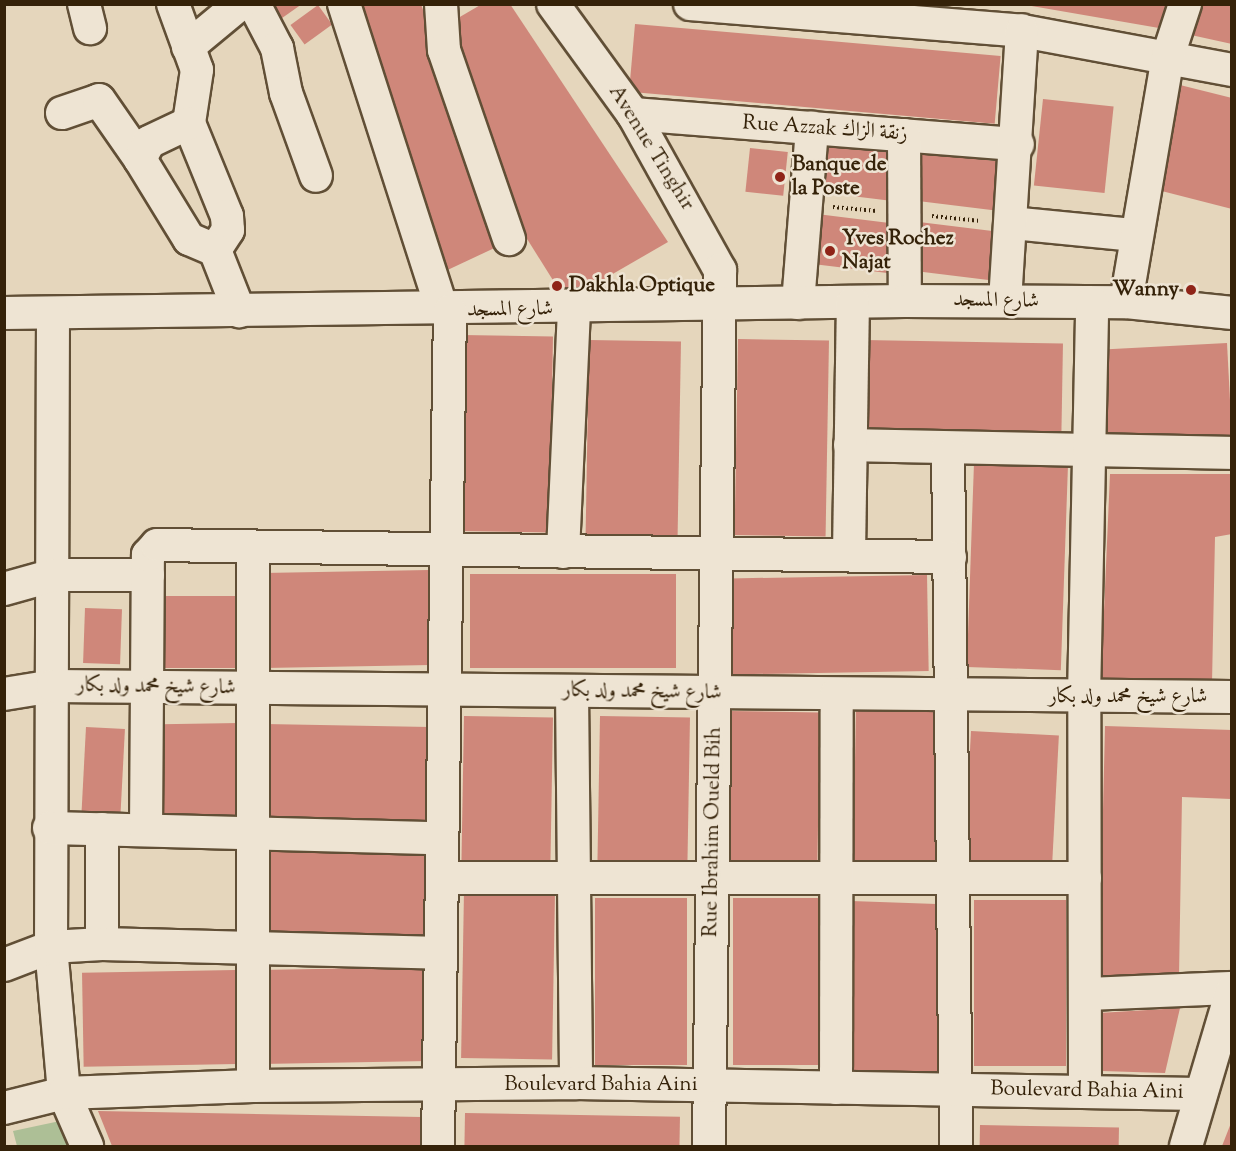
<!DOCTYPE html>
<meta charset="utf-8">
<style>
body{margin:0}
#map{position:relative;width:1236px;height:1151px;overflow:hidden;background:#e5d6bc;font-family:"Sorts Mill Goudy",Amiri,serif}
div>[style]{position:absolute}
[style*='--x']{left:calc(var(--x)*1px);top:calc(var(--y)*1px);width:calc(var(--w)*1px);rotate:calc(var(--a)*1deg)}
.green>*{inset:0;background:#adbf96}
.building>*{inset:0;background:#cf877a;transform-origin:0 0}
.path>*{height:4px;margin-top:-2px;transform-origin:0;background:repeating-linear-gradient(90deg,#352209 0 1.5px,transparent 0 4.5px)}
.roads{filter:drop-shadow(2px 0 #614f36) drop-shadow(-2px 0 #614f36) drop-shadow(0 2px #614f36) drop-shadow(0 -2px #614f36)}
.minor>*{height:32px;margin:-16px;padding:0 16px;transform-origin:16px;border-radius:16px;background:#eee4d3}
.dots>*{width:16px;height:16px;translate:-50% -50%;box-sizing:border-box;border:3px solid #eee4d3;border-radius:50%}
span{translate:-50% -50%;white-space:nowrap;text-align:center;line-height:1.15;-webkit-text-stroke:5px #eee4d3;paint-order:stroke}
.street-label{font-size:21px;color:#352209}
.poi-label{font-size:21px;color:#352209;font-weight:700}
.left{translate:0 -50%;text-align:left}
.right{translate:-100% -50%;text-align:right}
.frame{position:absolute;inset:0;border:6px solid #352209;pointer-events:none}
</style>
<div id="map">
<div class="green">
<div style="clip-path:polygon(60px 1121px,71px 1146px,17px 1146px,13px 1131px)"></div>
</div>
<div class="building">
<div style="clip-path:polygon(263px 4px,302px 4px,275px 23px)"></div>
<div style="clip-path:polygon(350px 4px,421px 4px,503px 244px,439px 274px)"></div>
<div style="clip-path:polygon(482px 4px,510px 4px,668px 242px,566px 301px,492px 183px,441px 28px)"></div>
<div style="clip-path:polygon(1020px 4px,1168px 4px,1159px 28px)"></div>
<div style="clip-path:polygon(1202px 4px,1232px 4px,1232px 44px,1191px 35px)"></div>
<div style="left:318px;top:5px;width:24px;height:34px;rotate:54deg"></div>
<div style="left:635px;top:24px;width:367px;height:68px;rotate:5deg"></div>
<div style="clip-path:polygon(1176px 84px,1232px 98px,1232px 209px,1150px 188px)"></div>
<div style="left:1043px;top:99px;width:71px;height:87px;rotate:6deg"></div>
<div style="left:823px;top:143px;width:78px;height:49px;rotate:7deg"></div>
<div style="left:750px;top:148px;width:38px;height:44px;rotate:6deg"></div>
<div style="left:922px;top:152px;width:78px;height:49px;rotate:7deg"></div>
<div style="left:817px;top:214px;width:77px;height:50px;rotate:7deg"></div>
<div style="left:919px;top:222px;width:78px;height:49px;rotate:7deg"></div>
<div style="left:462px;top:335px;width:91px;height:196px;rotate:1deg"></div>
<div style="left:738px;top:339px;width:91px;height:196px;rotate:1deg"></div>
<div style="left:589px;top:340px;width:92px;height:196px;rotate:1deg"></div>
<div style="left:864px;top:340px;width:199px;height:94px;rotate:1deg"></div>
<div style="left:1227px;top:343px;width:104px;height:124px;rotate:87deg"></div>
<div style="left:974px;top:463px;width:94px;height:204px;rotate:2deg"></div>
<div style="clip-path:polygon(1110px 474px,1232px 474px,1232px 534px,1215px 537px,1212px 683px,1101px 680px)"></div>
<div style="left:429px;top:570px;width:95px;height:166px;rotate:89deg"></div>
<div style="left:470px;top:574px;width:206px;height:94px"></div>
<div style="left:927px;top:575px;width:96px;height:197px;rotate:89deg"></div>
<div style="left:165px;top:596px;width:78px;height:72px"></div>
<div style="left:85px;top:608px;width:37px;height:55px;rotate:2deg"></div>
<div style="left:856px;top:705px;width:89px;height:155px;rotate:1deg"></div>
<div style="left:730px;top:711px;width:90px;height:154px;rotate:1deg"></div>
<div style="left:464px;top:716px;width:89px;height:154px;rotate:1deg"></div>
<div style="left:600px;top:716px;width:90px;height:153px;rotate:1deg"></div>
<div style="left:239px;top:723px;width:104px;height:78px;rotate:89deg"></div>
<div style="left:265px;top:724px;width:165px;height:98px;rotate:1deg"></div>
<div style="clip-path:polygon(1105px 726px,1232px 730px,1231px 799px,1182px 797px,1179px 977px,1099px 978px)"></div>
<div style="left:86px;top:727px;width:39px;height:86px;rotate:3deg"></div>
<div style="left:971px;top:731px;width:88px;height:129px;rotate:3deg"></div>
<div style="left:263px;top:848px;width:163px;height:88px;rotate:1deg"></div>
<div style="left:464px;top:891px;width:91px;height:167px;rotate:1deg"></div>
<div style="left:595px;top:898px;width:92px;height:167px"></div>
<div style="left:733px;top:898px;width:91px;height:167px"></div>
<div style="left:974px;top:900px;width:92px;height:166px"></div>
<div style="left:851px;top:901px;width:93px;height:169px;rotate:2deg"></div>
<div style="left:427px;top:967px;width:94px;height:167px;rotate:89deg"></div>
<div style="left:235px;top:970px;width:94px;height:153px;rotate:89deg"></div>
<div style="clip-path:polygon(1180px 1008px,1165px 1073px,1102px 1071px,1099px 1013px)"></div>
<div style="clip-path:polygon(98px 1111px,422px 1117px,422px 1146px,112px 1146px)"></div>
<div style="left:465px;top:1113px;width:215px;height:33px;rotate:1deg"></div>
<div style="clip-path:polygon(1231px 1123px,1232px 1146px,1222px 1146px)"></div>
<div style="left:980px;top:1125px;width:139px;height:21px;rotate:1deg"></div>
</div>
<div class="path">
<div style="--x:833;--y:207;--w:44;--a:5.2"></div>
<div style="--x:932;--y:216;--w:49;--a:5.8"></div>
</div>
<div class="roads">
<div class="minor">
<div style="--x:84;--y:4;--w:25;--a:76"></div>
<div style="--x:173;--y:4;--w:70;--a:70"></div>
<div style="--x:197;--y:70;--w:54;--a:98.6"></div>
<div style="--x:254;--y:4;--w:50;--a:62.4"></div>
<div style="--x:277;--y:48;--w:46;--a:78.7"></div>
<div style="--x:286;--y:93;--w:88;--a:70.1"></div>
<div style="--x:344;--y:4;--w:321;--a:72.2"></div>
<div style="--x:441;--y:4;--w:46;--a:86.3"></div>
<div style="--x:444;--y:50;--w:200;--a:71"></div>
<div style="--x:553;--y:4;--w:136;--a:54"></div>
<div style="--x:633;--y:114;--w:179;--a:60.9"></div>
<div style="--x:720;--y:270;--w:876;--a:90.72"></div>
<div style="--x:690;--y:4;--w:333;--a:4.6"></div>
<div style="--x:1022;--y:31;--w:214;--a:10.5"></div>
<div style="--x:188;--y:47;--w:67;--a:-39.6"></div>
<div style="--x:62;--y:113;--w:39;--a:-19"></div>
<div style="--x:99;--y:100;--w:72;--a:55.2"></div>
<div style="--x:633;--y:114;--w:386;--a:4.5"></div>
<div style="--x:189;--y:123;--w:100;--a:67.8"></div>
<div style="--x:227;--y:216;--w:14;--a:86"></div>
<div style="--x:228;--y:230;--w:24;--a:123"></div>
<div style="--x:215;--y:250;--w:28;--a:-157"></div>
<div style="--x:189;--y:239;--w:94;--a:-121.5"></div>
<div style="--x:140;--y:159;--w:19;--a:-62"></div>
<div style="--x:149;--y:142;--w:44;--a:-25.4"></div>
<div style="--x:904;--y:135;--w:166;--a:89.7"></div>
<div style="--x:1011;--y:223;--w:124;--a:5.6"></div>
<div style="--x:215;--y:250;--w:66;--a:68.5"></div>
<div style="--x:1005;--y:301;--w:271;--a:-86.4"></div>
<div style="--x:1126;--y:302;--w:250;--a:-80.3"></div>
<div style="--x:1168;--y:56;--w:55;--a:-71.9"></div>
<div style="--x:798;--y:303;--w:176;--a:-85.4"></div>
<div style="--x:4;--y:313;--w:901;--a:-0.76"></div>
<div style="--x:905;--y:301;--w:221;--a:0.3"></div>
<div style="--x:1126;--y:302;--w:107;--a:5.9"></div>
<div style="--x:53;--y:314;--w:633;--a:90.18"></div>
<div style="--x:51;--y:947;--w:147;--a:84.9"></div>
<div style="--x:64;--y:1093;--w:58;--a:66.5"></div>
<div style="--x:850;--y:445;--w:382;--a:1.2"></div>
<div style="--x:948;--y:448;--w:698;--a:89.34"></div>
<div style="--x:563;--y:552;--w:243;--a:-87.4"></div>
<div style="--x:849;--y:554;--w:252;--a:-89.1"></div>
<div style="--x:4;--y:589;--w:52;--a:-15.6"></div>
<div style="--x:54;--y:575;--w:94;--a:0"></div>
<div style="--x:572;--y:691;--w:392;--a:89.4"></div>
<div style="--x:4;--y:694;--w:50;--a:-9.3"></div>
<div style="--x:53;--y:686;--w:1179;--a:0.53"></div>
<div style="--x:49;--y:828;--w:391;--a:1.5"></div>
<div style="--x:146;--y:830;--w:275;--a:-89.6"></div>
<div style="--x:148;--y:555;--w:13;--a:-48"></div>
<div style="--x:157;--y:545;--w:793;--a:0.87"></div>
<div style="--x:442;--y:878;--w:643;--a:0"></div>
<div style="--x:102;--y:944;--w:115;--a:-90"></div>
<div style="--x:4;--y:965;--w:50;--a:-21"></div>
<div style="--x:51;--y:947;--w:51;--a:-3.4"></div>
<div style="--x:102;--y:944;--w:339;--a:1.5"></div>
<div style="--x:1086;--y:994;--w:146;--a:-2.4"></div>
<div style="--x:253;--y:1086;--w:539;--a:-90"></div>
<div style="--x:836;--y:1088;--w:394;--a:-89.9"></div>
<div style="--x:1085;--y:1091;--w:394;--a:-90.1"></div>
<div style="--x:1084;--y:697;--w:394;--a:-88.8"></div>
<div style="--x:4;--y:1108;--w:62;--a:-14"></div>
<div style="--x:64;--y:1093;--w:189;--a:-2.1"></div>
<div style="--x:253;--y:1086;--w:323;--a:-0.5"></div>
<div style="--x:576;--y:1083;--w:623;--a:1.01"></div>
<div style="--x:438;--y:1146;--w:835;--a:-89.18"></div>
<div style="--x:1186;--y:1146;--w:162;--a:-73.5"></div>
</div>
</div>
<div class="dots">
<div style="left:780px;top:177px;background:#8f2418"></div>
<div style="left:830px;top:251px;background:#8f2418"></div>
<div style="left:557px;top:286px;background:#8f2418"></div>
<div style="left:1191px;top:290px;background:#8f2418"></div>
</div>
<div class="street-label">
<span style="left:825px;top:129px;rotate:4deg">Rue Azzak زنقة الزاك</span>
<span style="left:651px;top:148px;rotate:58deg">Avenue Tinghir</span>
<span style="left:996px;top:301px;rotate:1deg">شارع المسجد</span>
<span style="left:510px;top:310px;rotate:-1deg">شارع المسجد</span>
<span style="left:156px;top:687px;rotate:1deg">شارع شيخ محمد ولد بكار</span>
<span style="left:642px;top:692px;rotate:1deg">شارع شيخ محمد ولد بكار</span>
<span style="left:1128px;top:697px">شارع شيخ محمد ولد بكار</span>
<span style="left:713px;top:832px;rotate:-89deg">Rue Ibrahim Oueld Bih</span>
<span style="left:601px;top:1085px">Boulevard Bahia Aini</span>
<span style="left:1087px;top:1091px;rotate:1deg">Boulevard Bahia Aini</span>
</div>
<div class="poi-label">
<span class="left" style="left:792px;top:177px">Banque de<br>la Poste</span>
<span class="left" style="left:842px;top:251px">Yves Rochez<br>Najat</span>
<span class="left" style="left:569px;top:286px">Dakhla Optique</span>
<span class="right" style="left:1179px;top:290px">Wanny</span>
</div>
<div class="frame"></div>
</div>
